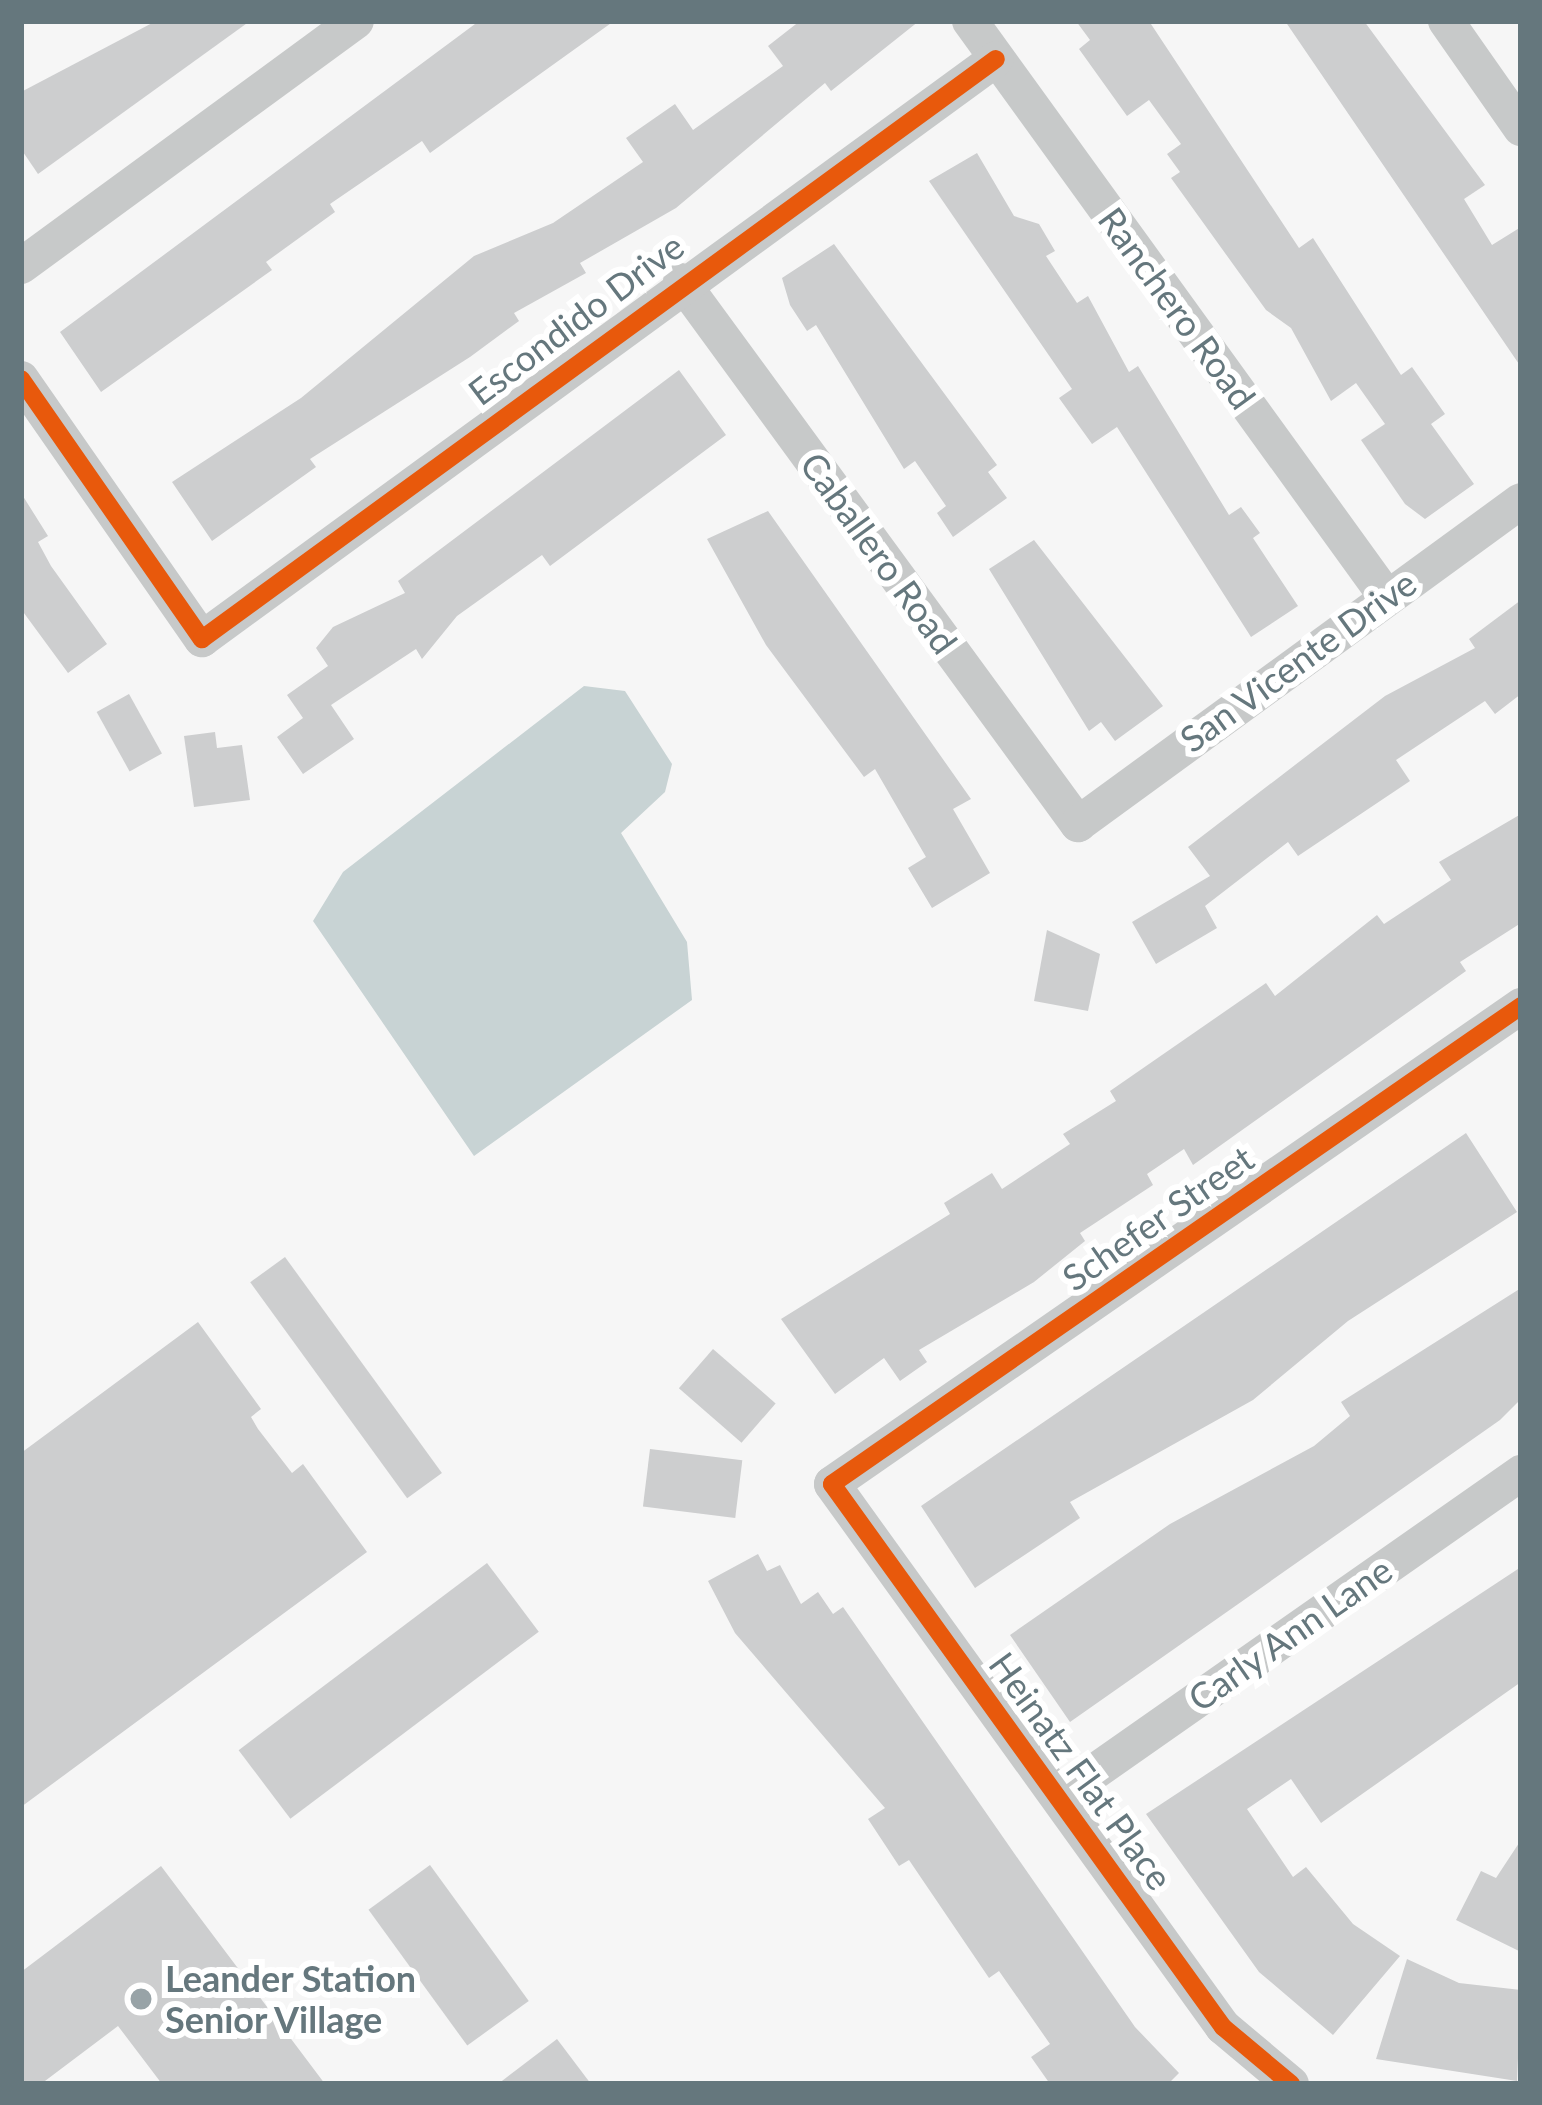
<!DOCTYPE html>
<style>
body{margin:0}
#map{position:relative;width:1542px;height:2105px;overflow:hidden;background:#f6f6f6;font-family:Lato,sans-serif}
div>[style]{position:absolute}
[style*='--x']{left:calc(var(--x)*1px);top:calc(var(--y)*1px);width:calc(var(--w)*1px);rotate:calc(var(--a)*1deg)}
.water>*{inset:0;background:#c8d3d4}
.building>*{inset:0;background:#cdcecf;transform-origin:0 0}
.street>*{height:36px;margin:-18px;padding:0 18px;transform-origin:18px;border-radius:18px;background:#c7c9c9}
.cycleway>*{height:18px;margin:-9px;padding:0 9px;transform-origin:9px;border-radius:9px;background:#e8590c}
.dots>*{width:33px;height:33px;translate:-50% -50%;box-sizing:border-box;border:6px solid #fff;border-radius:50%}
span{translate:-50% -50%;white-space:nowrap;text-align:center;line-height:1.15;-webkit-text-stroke:12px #fff;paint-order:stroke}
.street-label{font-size:36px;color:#65777d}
.poi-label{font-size:36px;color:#65777d;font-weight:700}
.left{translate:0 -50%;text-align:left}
.frame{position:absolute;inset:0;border:24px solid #65777d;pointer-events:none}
</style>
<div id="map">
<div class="water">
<div style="clip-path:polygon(584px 686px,625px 691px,672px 764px,665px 792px,621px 833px,687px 942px,692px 1000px,474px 1156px,313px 921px,343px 872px)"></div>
</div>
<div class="building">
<div style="clip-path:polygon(156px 21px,250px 21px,38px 174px,21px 149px,21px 92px)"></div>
<div style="clip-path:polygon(479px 21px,614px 21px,430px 153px,422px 141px,330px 204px,335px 212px,266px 262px,272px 270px,101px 392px,60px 332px)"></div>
<div style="clip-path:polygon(800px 21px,919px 21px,831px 91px,825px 83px,676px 208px,580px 263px,586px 273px,514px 313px,519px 321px,470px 357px,310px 459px,316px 467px,212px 541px,172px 482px,301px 398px,474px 256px,553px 223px,643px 162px,626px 138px,675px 104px,693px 130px,783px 66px,768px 46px)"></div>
<div style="clip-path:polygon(1076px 21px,1149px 21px,1299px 248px,1313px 238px,1401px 375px,1412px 367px,1445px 414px,1431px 424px,1474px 484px,1425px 519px,1405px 504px,1361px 440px,1385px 424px,1356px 383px,1331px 401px,1291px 328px,1266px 310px,1171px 178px,1180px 172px,1167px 154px,1181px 144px,1149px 100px,1127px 116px,1079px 49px,1090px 40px)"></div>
<div style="clip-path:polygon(1285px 21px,1364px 21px,1485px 185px,1464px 199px,1492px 245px,1521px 227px,1521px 367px)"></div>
<div style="clip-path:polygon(977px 153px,1014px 216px,1039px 224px,1055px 251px,1046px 256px,1077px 303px,1088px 296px,1129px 372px,1138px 366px,1229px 515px,1241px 507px,1260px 533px,1253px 538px,1298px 606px,1251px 637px,1117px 427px,1092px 444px,1059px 398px,1072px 389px,929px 181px)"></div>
<div style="clip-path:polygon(834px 244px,997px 465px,988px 472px,1007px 498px,953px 537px,937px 513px,946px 506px,915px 461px,904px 469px,816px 325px,807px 331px,790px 305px,782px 278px)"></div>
<div style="clip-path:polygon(679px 370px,726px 435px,550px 566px,542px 555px,457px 616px,422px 659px,416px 649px,331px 705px,354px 739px,303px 774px,277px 737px,303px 718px,287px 695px,328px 666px,316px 648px,333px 627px,405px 593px,398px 581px)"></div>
<div style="clip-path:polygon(21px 493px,48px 536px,38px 542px,51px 566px,107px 644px,68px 673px,21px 609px)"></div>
<div style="clip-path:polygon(768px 511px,971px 799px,953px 809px,990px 873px,932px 908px,908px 868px,926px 857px,875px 769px,864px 777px,766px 645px,707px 539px)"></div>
<div style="clip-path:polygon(1034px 540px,1163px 706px,1115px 741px,1101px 722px,1089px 731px,989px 569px)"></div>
<div style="clip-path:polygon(1521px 600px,1521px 694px,1495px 714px,1485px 701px,1396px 760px,1410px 781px,1298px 856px,1288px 842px,1205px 906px,1217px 928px,1156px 964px,1132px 922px,1210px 876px,1188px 847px,1385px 696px,1475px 648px,1469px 639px)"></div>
<div style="left:129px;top:694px;width:68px;height:37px;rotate:61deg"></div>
<div style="clip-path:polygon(215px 732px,217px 748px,242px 745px,250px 800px,194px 807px,184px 736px)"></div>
<div style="clip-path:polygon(1521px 814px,1521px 923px,1460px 962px,1466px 971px,1193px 1165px,1184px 1149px,1147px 1174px,1153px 1185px,1080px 1233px,1085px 1241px,1034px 1282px,919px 1350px,927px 1362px,900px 1381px,884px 1358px,835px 1394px,781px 1319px,950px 1214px,944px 1203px,992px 1173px,1002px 1189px,1070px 1144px,1063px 1134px,1116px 1101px,1110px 1091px,1266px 983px,1275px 996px,1377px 915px,1384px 924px,1451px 880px,1439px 862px)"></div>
<div style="clip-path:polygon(1047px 930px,1100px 954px,1088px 1011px,1034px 1001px)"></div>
<div style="clip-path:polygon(1466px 1133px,1517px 1212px,1348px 1321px,1253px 1400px,1070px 1502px,1080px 1518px,975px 1588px,921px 1506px)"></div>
<div style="left:285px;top:1257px;width:267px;height:43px;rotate:54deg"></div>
<div style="clip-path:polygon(1521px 1288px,1521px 1399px,1500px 1420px,1070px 1722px,1010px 1635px,1170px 1524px,1314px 1446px,1350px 1416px,1341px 1402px)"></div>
<div style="clip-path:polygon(198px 1322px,261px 1409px,251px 1417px,258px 1429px,292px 1473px,303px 1464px,367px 1552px,21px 1807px,21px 1453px)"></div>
<div style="left:713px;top:1349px;width:83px;height:52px;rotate:41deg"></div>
<div style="left:650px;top:1449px;width:93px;height:58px;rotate:7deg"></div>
<div style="clip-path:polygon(758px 1554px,767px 1571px,780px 1565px,801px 1604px,818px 1592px,833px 1614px,843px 1607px,1135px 2027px,1179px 2073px,1168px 2084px,1050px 2084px,1031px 2057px,1050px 2044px,999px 1971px,989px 1978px,909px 1860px,899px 1866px,868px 1819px,885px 1808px,735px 1633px,708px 1581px)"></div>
<div style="left:487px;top:1563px;width:86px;height:311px;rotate:53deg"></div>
<div style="clip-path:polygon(1521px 1567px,1521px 1682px,1321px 1823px,1291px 1779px,1247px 1809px,1293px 1877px,1306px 1867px,1353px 1924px,1400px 1956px,1333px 2035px,1259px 1972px,1146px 1814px)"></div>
<div style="clip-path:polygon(1521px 1840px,1521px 1952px,1456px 1920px,1481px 1871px,1496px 1878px)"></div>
<div style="left:430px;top:1865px;width:168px;height:76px;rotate:54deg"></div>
<div style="clip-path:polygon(161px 1866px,325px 2084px,162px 2084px,118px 2026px,41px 2084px,21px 2084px,21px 1972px)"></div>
<div style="clip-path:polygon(1407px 1959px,1459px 1983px,1521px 1990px,1517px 2081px,1376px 2059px)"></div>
<div style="clip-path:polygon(557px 2039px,591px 2084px,498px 2084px)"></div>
</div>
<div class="street">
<div style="--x:970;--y:21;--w:708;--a:54.13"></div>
<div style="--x:1446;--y:21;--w:131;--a:55"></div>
<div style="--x:21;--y:266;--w:415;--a:-36.2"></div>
<div style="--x:681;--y:281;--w:673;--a:53.83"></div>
<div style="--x:1078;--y:824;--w:548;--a:-36.1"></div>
<div style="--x:21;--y:379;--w:317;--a:55.2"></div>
<div style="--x:202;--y:639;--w:983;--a:-36.15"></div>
<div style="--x:1060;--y:1796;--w:563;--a:-35.02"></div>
<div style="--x:1291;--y:2084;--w:89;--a:-140"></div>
<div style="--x:1223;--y:2027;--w:669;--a:-125.76"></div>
<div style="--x:832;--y:1484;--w:839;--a:-34.75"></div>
</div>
<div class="cycleway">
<div style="--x:21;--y:379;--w:317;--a:55.2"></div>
<div style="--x:202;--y:639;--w:983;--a:-36.15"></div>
<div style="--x:1291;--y:2084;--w:89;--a:-140"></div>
<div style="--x:1223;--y:2027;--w:669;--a:-125.76"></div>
<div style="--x:832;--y:1484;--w:839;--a:-34.75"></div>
</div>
<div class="dots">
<div style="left:141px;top:1999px;background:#98a3a7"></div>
</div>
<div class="street-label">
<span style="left:1177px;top:308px;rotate:54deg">Ranchero Road</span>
<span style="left:576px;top:319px;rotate:-37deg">Escondido Drive</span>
<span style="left:879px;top:553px;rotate:54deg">Caballero Road</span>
<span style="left:1298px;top:661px;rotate:-36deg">San Vicente Drive</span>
<span style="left:1158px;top:1218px;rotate:-35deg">Schefer Street</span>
<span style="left:1290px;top:1634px;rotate:-35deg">Carly Ann Lane</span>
<span style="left:1081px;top:1771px;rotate:54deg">Heinatz Flat Place</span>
</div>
<div class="poi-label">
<span class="left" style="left:165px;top:1999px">Leander Station<br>Senior Village</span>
</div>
<div class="frame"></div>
</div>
